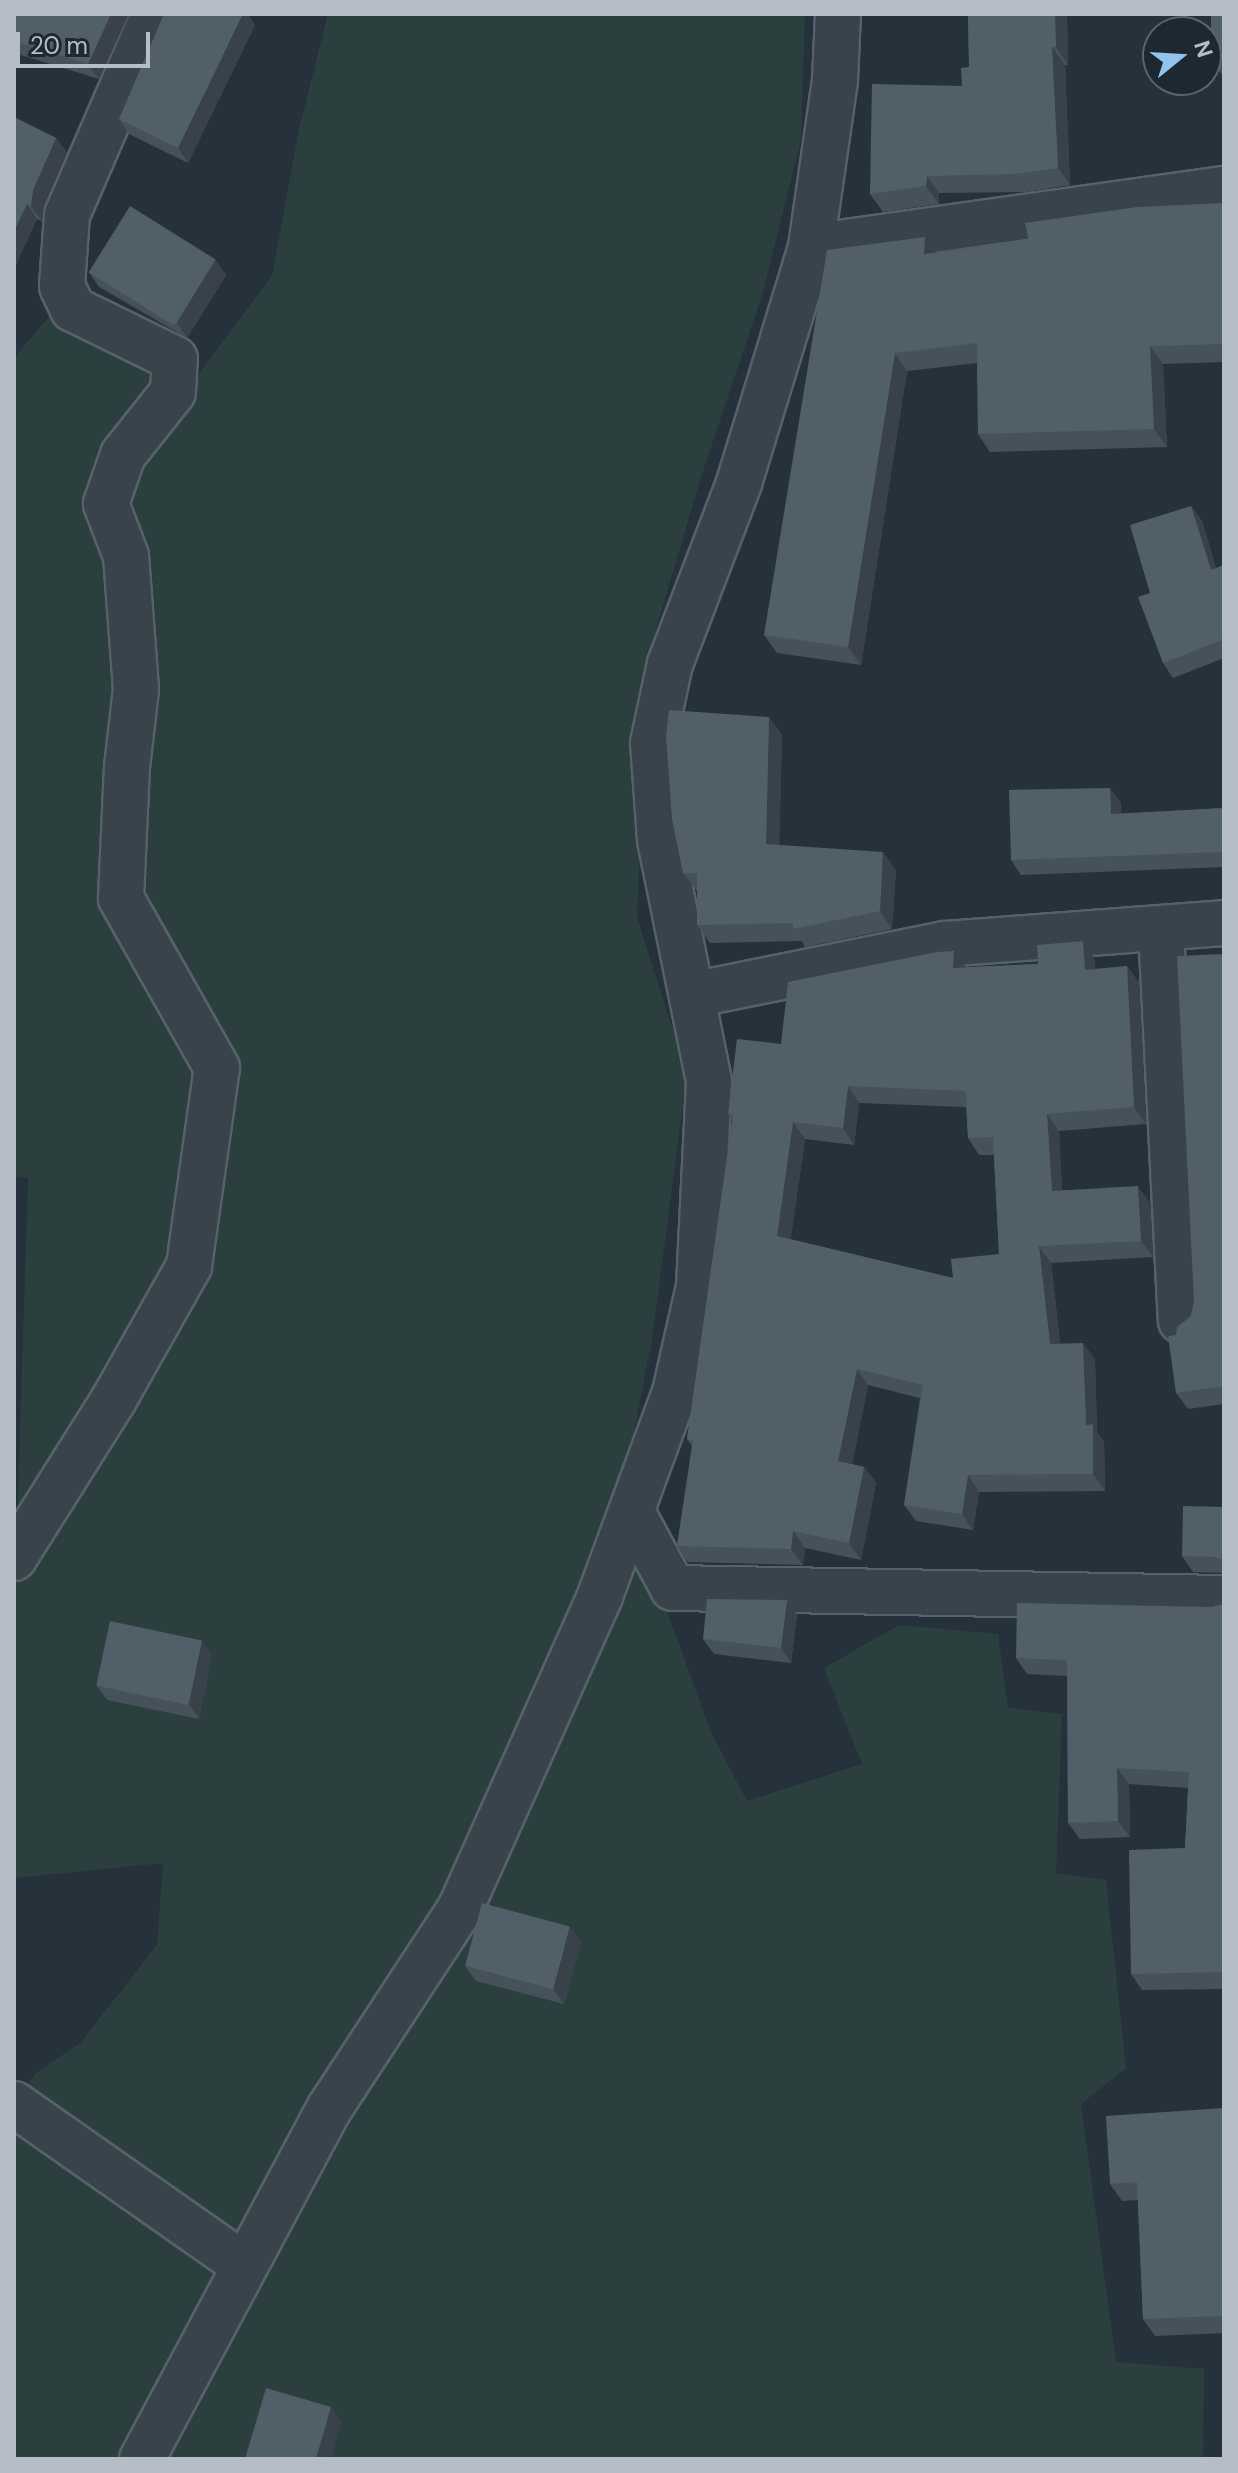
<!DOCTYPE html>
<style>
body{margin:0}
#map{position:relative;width:1238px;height:2473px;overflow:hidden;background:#26323b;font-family:"DM Sans",sans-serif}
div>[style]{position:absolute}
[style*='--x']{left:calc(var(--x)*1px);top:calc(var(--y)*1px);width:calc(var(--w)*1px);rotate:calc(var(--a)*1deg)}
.green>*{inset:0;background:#2b403e}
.roads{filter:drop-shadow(2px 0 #576169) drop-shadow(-2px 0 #576169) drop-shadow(0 2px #576169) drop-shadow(0 -2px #576169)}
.minor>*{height:44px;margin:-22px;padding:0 22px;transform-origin:22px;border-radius:22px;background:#39434b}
.wall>*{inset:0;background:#46525a}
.shaded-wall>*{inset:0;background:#39424a}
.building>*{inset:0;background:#515f69;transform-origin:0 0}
span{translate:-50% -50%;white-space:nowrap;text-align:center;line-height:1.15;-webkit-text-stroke:6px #1e2830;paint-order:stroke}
.frame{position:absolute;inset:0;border:16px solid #b5bec7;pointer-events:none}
.north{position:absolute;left:1142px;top:16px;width:80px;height:80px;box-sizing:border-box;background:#1e2830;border:2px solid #5a646c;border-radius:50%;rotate:72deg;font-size:22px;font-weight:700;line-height:32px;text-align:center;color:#b5bec7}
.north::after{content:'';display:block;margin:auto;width:28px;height:36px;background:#92c3ef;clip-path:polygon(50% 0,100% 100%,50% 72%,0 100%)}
.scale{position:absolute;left:16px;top:32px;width:134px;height:36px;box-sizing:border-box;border:4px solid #b5bec7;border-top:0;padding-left:10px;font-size:24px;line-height:28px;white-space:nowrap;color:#b5bec7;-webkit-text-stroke:6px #1e2830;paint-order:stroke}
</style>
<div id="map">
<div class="green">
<div style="clip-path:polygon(328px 14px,805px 14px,801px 139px,763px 292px,700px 480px,647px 660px,637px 918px,687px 1074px,652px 1339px,623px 1489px,711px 1733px,747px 1801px,862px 1764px,824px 1668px,899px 1625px,998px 1634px,1008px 1708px,1062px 1714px,1056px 1873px,1106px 1880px,1126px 2068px,1081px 2104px,1116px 2362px,1204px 2369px,1203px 2459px,14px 2459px,14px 2104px,35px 2074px,81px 2042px,157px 1945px,163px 1863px,14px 1878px,14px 1623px,28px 1178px,14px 1176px,14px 358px,53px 312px,193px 382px,272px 276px,299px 129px)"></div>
</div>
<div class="roads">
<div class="minor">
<div style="--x:811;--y:247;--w:417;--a:-8"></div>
<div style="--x:1161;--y:930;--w:391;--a:87.1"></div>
<div style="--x:692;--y:995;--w:258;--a:-11.4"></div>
<div style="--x:945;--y:944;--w:280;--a:-4.3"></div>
<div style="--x:632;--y:1512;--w:86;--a:61.7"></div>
<div style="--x:673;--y:1588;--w:551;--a:1.04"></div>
<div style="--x:14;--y:1558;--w:186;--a:-57.8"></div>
<div style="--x:113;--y:1401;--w:155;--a:-60.6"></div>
<div style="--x:189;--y:1266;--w:200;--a:-82"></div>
<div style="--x:217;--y:1068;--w:195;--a:-119.5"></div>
<div style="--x:121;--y:898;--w:131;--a:-87.4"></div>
<div style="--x:127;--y:767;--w:79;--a:-83.4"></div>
<div style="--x:136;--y:689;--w:133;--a:-94.3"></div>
<div style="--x:126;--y:556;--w:56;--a:-111"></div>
<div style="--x:106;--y:504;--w:52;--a:-70.9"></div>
<div style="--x:123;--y:455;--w:80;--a:-51.6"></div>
<div style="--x:173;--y:392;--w:33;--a:-87"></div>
<div style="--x:175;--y:359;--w:114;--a:-153.9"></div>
<div style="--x:73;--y:309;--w:25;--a:-116"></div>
<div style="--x:62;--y:286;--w:71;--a:-86"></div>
<div style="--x:67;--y:215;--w:219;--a:-66.6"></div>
<div style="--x:14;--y:2104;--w:281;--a:35"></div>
<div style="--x:142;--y:2459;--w:397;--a:-61.9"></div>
<div style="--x:329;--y:2109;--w:241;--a:-56.8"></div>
<div style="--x:461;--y:1907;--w:341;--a:-65.9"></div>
<div style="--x:600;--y:1596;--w:217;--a:-69.8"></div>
<div style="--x:675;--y:1392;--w:109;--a:-77.2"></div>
<div style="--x:699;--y:1286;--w:205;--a:-87.2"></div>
<div style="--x:709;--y:1081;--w:246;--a:-101.5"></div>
<div style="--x:660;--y:840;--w:97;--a:-94.1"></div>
<div style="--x:653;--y:743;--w:81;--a:-77.9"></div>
<div style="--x:670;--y:664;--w:194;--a:-69.1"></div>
<div style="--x:739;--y:483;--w:247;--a:-73"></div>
<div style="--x:811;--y:247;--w:169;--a:-81.8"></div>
<div style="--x:835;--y:80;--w:66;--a:-87.4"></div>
</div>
</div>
<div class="wall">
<div style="clip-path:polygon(14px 14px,129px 14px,99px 79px,14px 53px)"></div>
<div style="clip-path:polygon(968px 14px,1067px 14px,1068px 65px,1065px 65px,1070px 185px,1026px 192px,939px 193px,939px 204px,883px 212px,870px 194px,962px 86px,969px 67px)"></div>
<div style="clip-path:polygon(1224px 14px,1224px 75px,1222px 75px,1212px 60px)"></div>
<div style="clip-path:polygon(255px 25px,188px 163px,129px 134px,119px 119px)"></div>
<div style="clip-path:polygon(14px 117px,56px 138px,67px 153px,44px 205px,42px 221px,37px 219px,14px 269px)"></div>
<div style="clip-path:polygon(1224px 203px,1224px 362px,1163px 364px,1167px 447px,990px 452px,978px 434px,977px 363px,907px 371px,861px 665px,777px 653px,764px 635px,925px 237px,936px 252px,1029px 241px)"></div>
<div style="clip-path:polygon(215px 260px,226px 275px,187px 338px,99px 287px,89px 272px)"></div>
<div style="clip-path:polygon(1191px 506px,1202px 521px,1216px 568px,1224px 565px,1224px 658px,1173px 678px,1163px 663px,1150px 593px)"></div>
<div style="clip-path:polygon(769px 717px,782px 735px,779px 845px,896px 870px,892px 929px,805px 947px,802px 941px,710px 943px,697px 925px,697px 891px,683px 873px)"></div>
<div style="clip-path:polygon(1110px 788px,1121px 803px,1121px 814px,1224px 808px,1224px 867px,1021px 875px,1011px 860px)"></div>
<div style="clip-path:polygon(evenodd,1083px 941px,1094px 958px,1095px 969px,1127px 966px,1139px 983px,1146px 1124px,1059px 1131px,1062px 1190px,1150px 1203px,1153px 1257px,1051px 1263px,1060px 1343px,1095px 1359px,1097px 1432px,1104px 1441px,1105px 1491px,979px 1492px,973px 1530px,916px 1521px,904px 1505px,920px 1398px,868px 1385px,852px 1464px,864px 1467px,876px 1483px,861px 1560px,805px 1548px,803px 1565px,688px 1562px,677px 1546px,692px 1446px,687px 1439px,732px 1121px,728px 1114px,781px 1044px,966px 967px,1038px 964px,1083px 941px,859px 1103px,966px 1107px,968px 1138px,979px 1155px,994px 1155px,999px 1254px,953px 1278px,790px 1239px,805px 1139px,854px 1145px,859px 1103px)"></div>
<div style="clip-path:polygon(1224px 954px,1224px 1404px,1188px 1409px,1176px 1393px,1176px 1335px,1191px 1316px,1194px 1302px)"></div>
<div style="clip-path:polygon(1224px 1507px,1224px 1573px,1193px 1572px,1182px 1556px)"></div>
<div style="clip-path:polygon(787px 1600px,797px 1615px,791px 1663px,714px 1654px,703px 1639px)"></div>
<div style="clip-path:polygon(1224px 1604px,1224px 1989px,1142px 1990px,1131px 1974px,1185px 1848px,1188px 1788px,1129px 1784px,1130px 1837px,1080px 1839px,1068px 1823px,1067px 1676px,1027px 1674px,1016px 1658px)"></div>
<div style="clip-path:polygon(202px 1641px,212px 1655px,199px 1719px,107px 1700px,97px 1686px)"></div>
<div style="clip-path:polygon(581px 1942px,564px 2004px,476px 1981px,465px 1966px)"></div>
<div style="clip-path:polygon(1224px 2108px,1224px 2333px,1155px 2336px,1143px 2319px,1138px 2200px,1122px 2201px,1110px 2184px)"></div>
</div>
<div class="shaded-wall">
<div style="clip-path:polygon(111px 14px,129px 14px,99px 79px,88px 64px)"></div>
<div style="clip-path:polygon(243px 14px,248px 14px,255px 25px,188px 163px,178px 148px)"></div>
<div style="clip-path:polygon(1055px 14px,1067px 14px,1068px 65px,1056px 47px)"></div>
<div style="clip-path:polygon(1052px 47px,1065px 65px,1070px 185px,1058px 168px)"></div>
<div style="clip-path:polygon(56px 138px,67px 153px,44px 205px,42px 221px,31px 206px,33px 190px)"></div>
<div style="clip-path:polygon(927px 176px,939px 193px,939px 204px,926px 186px)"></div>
<div style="clip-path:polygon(27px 204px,37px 219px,14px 269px,14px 231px)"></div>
<div style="clip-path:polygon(925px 237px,937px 254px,924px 254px)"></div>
<div style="clip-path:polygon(215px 260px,226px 275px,187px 338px,177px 323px)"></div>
<div style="clip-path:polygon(1150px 346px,1163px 364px,1167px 447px,1154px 429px)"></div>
<div style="clip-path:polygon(895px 353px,907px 371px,861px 665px,848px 647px)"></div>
<div style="clip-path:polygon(1191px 506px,1202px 521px,1221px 585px,1211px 570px)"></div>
<div style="clip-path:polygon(769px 717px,782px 735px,779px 862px,766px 844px)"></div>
<div style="clip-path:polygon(1110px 788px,1121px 803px,1122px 829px,1111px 814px)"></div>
<div style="clip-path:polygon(883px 852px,896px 870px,892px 929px,880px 911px)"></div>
<div style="clip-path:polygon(1083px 941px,1094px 958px,1096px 987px,1085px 970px)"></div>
<div style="clip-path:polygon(954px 951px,966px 968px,953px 968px)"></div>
<div style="clip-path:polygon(1127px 966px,1139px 983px,1146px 1124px,1134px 1107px)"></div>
<div style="clip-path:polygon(848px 1086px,859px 1103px,854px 1145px,843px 1128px)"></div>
<div style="clip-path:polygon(1047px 1114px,1059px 1131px,1063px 1207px,1052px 1191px)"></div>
<div style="clip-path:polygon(793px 1122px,805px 1139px,789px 1252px,777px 1236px)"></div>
<div style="clip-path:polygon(1138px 1186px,1150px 1203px,1153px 1257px,1141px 1241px)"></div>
<div style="clip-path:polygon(1039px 1246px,1051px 1263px,1062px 1360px,1050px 1344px)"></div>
<div style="clip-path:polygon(1083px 1343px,1095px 1359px,1097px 1432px,1104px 1441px,1105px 1491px,1093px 1474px,1086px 1425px)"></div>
<div style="clip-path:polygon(857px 1369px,868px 1385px,849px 1478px,838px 1461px)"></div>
<div style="clip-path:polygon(864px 1467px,876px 1483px,861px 1560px,849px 1543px)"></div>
<div style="clip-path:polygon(968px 1475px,979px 1492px,973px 1530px,962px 1514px)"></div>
<div style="clip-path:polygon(793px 1531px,805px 1548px,803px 1565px,791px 1549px)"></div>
<div style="clip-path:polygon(787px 1600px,797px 1615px,791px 1663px,781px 1648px)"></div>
<div style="clip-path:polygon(202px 1641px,212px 1655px,199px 1719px,189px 1704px)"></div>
<div style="clip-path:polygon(1117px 1768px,1129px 1784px,1130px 1837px,1118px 1821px)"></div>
<div style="clip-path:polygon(570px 1927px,581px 1942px,564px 2004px,553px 1989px)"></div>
<div style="clip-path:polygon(331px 2407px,342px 2422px,331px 2459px,316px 2459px)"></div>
</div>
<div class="building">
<div style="clip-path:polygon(14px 14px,111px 14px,88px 64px,14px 41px)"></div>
<div style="clip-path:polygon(164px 14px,243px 14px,178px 148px,119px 119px)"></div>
<div style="clip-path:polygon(968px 14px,1055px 14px,1056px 47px,1052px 47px,1058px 168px,1014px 174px,927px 176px,926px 186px,870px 194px,872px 84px,962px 86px,961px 68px,969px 67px)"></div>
<div style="left:1211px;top:14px;width:13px;height:46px"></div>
<div style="clip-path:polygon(14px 117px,56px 138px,33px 190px,31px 206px,27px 204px,14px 231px)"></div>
<div style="clip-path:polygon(1224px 203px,1224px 344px,1150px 346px,1154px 429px,978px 434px,977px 343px,895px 353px,848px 647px,764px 635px,827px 250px,925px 237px,924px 254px,1029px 241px,1025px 223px,1137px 207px)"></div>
<div style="left:130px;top:206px;width:101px;height:78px;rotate:32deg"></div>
<div style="clip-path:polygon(1191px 506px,1211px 570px,1224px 565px,1224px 639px,1163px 663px,1138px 597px,1150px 593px,1130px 525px)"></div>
<div style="clip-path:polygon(669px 710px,769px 717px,766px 844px,883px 852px,880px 911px,793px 929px,793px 923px,697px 925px,697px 873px,683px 873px,672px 819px,666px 736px)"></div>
<div style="clip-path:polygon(1110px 788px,1111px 814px,1224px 808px,1224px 852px,1011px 860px,1009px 790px)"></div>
<div style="clip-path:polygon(evenodd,1083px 941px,1085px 970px,1127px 966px,1134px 1107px,1047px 1114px,1052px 1191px,1138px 1186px,1141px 1241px,1039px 1246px,1050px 1344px,1083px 1343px,1086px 1425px,1093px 1424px,1093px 1474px,968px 1475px,962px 1514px,904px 1505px,923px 1385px,857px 1369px,838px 1461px,864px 1467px,849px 1543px,793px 1531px,791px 1549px,677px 1546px,693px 1440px,687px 1439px,733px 1115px,728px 1114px,737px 1039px,781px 1044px,788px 982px,937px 952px,954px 951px,953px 968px,1038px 964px,1037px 945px,1083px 941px,848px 1086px,966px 1091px,968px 1138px,993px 1137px,999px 1254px,951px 1259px,953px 1278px,777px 1236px,793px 1122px,843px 1128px,848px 1086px)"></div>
<div style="clip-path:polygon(1224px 954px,1224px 1386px,1176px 1393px,1168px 1336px,1176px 1335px,1177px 1327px,1191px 1316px,1194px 1302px,1177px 956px)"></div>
<div style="clip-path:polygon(1183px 1506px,1224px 1507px,1224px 1560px,1214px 1557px,1182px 1556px)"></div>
<div style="clip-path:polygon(707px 1599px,787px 1600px,781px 1648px,703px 1639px)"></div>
<div style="clip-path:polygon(1017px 1603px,1212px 1607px,1224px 1604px,1224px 1972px,1131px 1974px,1129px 1850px,1185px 1848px,1189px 1772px,1117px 1768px,1118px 1821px,1068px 1823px,1067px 1660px,1016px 1658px)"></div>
<div style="left:110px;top:1621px;width:94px;height:66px;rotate:12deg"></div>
<div style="left:482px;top:1903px;width:91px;height:65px;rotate:15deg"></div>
<div style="clip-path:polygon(1224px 2108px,1224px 2316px,1143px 2319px,1137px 2182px,1110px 2184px,1106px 2116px)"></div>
<div style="clip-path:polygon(266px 2388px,331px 2407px,316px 2459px,245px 2459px)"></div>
</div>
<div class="frame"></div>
<div class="north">N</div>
<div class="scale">20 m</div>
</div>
